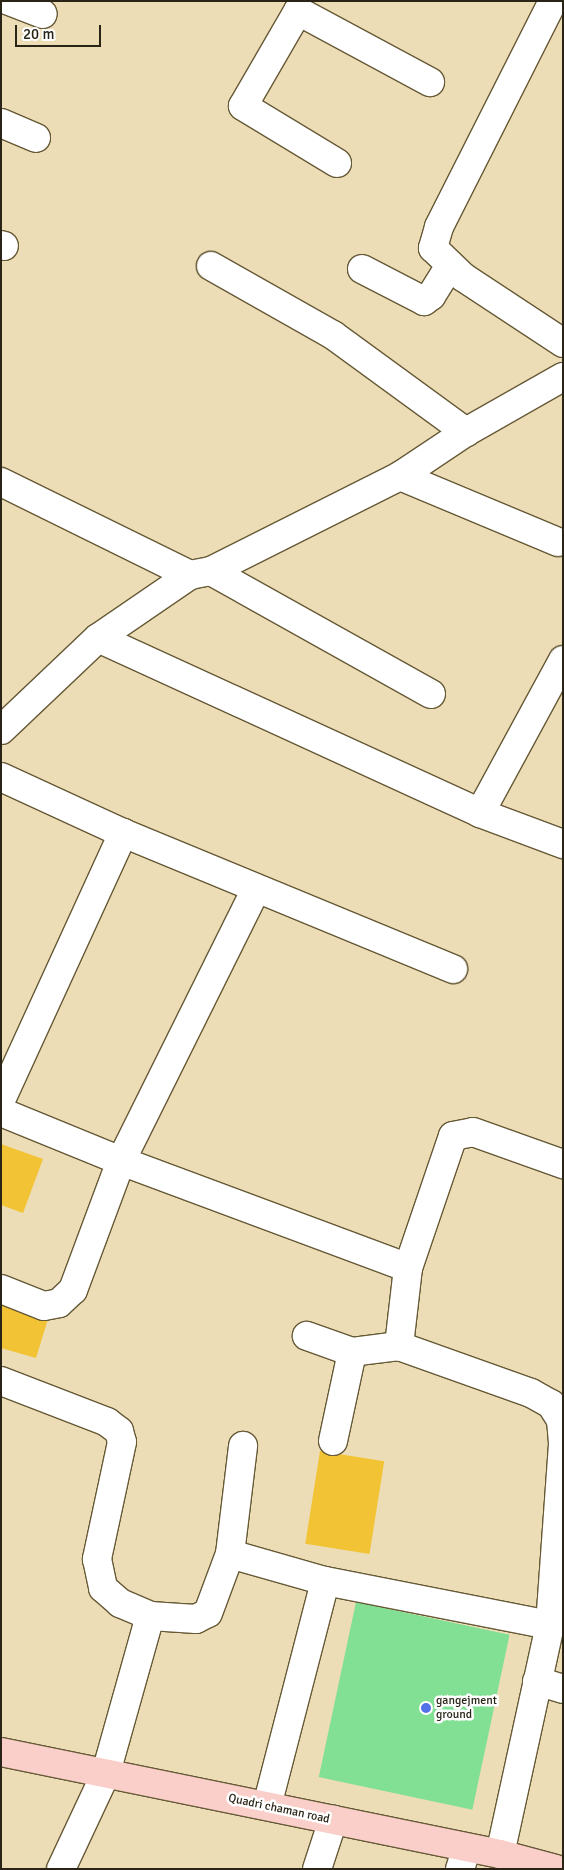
<!DOCTYPE html>
<style>
body{margin:0}
#map{position:relative;width:564px;height:1870px;overflow:hidden;background:#ecddb6;font-family:Signika,sans-serif}
div>[style]{position:absolute}
[style*='--x']{left:calc(var(--x)*1px);top:calc(var(--y)*1px);width:calc(var(--w)*1px);rotate:calc(var(--a)*1deg)}
.green>*{inset:0;background:#82e095;transform-origin:0 0}
.building>*{inset:0;background:#f2c335;transform-origin:0 0}
.roads{filter:drop-shadow(1px 0 #665936) drop-shadow(-1px 0 #665936) drop-shadow(0 1px #665936) drop-shadow(0 -1px #665936)}
.street>*{height:28px;margin:-14px;padding:0 14px;transform-origin:14px;border-radius:14px;background:#fff}
.secondary>*{height:28px;margin:-14px;padding:0 14px;transform-origin:14px;border-radius:14px;background:#facfca}
.dots>*{width:14px;height:14px;translate:-50% -50%;box-sizing:border-box;border:2px solid #fff;border-radius:50%}
span{translate:-50% -50%;white-space:nowrap;text-align:center;line-height:1.15;-webkit-text-stroke:5px #fff;paint-order:stroke}
.poi-label{font-size:12px;color:#292415}
.left{translate:0 -50%;text-align:left}
.street-label{font-size:12px;color:#292415}
.frame{position:absolute;inset:0;border:2px solid #292415;pointer-events:none}
.scale{position:absolute;left:15px;top:25px;width:86px;height:22px;box-sizing:border-box;border:2px solid #292415;border-top:0;padding-left:6px;font-size:15px;line-height:18px;white-space:nowrap;color:#292415;-webkit-text-stroke:4px #fff;paint-order:stroke}
</style>
<div id="map">
<div class="green">
<div style="left:356px;top:1602px;width:157px;height:179px;rotate:12deg"></div>
</div>
<div class="building">
<div style="clip-path:polygon(1px 1144px,43px 1159px,23px 1213px,1px 1205px)"></div>
<div style="clip-path:polygon(1px 1305px,48px 1319px,36px 1358px,1px 1348px)"></div>
<div style="left:320px;top:1451px;width:65px;height:94px;rotate:9deg"></div>
</div>
<div class="roads">
<div class="street">
<div style="--x:9;--y:1;--w:36;--a:21"></div>
<div style="--x:553;--y:1;--w:253;--a:116.8"></div>
<div style="--x:439;--y:227;--w:22;--a:106"></div>
<div style="--x:433;--y:248;--w:42;--a:44"></div>
<div style="--x:463;--y:277;--w:120;--a:33.4"></div>
<div style="--x:1;--y:123;--w:38;--a:23"></div>
<div style="--x:337;--y:163;--w:110;--a:-148.8"></div>
<div style="--x:243;--y:106;--w:110;--a:-59.9"></div>
<div style="--x:298;--y:11;--w:150;--a:28.3"></div>
<div style="--x:1;--y:245;--w:3;--a:18"></div>
<div style="--x:211;--y:266;--w:140;--a:29.5"></div>
<div style="--x:333;--y:335;--w:165;--a:36.1"></div>
<div style="--x:362;--y:269;--w:70;--a:27.3"></div>
<div style="--x:424;--y:301;--w:9;--a:-36"></div>
<div style="--x:431;--y:296;--w:36;--a:-58"></div>
<div style="--x:400;--y:476;--w:171;--a:22.7"></div>
<div style="--x:1;--y:482;--w:211;--a:26.2"></div>
<div style="--x:211;--y:571;--w:252;--a:29.2"></div>
<div style="--x:98;--y:638;--w:420;--a:24.6"></div>
<div style="--x:480;--y:813;--w:89;--a:20.5"></div>
<div style="--x:1;--y:730;--w:134;--a:-43.5"></div>
<div style="--x:98;--y:638;--w:112;--a:-34.4"></div>
<div style="--x:190;--y:575;--w:21;--a:-11"></div>
<div style="--x:211;--y:571;--w:212;--a:-26.7"></div>
<div style="--x:400;--y:476;--w:79;--a:-33.7"></div>
<div style="--x:466;--y:432;--w:112;--a:-29.6"></div>
<div style="--x:1;--y:777;--w:134;--a:24.7"></div>
<div style="--x:123;--y:833;--w:357;--a:22.4"></div>
<div style="--x:480;--y:813;--w:174;--a:-61.5"></div>
<div style="--x:1;--y:1100;--w:294;--a:-65.4"></div>
<div style="--x:1;--y:1112;--w:130;--a:22.2"></div>
<div style="--x:121;--y:1161;--w:306;--a:20.4"></div>
<div style="--x:408;--y:1268;--w:79;--a:96.6"></div>
<div style="--x:399;--y:1346;--w:47;--a:172.7"></div>
<div style="--x:352;--y:1352;--w:48;--a:-160.4"></div>
<div style="--x:408;--y:1268;--w:139;--a:-71.2"></div>
<div style="--x:453;--y:1136;--w:20;--a:-11"></div>
<div style="--x:473;--y:1132;--w:96;--a:19.6"></div>
<div style="--x:1;--y:1289;--w:46;--a:21.6"></div>
<div style="--x:44;--y:1306;--w:15;--a:-11"></div>
<div style="--x:59;--y:1303;--w:19;--a:-43"></div>
<div style="--x:73;--y:1290;--w:138;--a:-69.6"></div>
<div style="--x:121;--y:1161;--w:304;--a:-63.6"></div>
<div style="--x:399;--y:1346;--w:140;--a:19.6"></div>
<div style="--x:531;--y:1393;--w:23;--a:29"></div>
<div style="--x:551;--y:1404;--w:19;--a:58"></div>
<div style="--x:561;--y:1420;--w:24;--a:85"></div>
<div style="--x:563;--y:1444;--w:181;--a:94.1"></div>
<div style="--x:550;--y:1625;--w:234;--a:102.3"></div>
<div style="--x:1;--y:1381;--w:114;--a:21.1"></div>
<div style="--x:107;--y:1422;--w:15;--a:37"></div>
<div style="--x:119;--y:1431;--w:11;--a:75"></div>
<div style="--x:122;--y:1442;--w:120;--a:102.1"></div>
<div style="--x:97;--y:1559;--w:30;--a:78"></div>
<div style="--x:103;--y:1588;--w:23;--a:41"></div>
<div style="--x:120;--y:1603;--w:33;--a:23"></div>
<div style="--x:150;--y:1616;--w:163;--a:105.7"></div>
<div style="--x:106;--y:1773;--w:106;--a:115.1"></div>
<div style="--x:333;--y:1441;--w:91;--a:-77.9"></div>
<div style="--x:230;--y:1554;--w:109;--a:-83.1"></div>
<div style="--x:150;--y:1616;--w:46;--a:3.7"></div>
<div style="--x:196;--y:1619;--w:13;--a:-27"></div>
<div style="--x:208;--y:1613;--w:63;--a:-69.6"></div>
<div style="--x:230;--y:1554;--w:99;--a:15.9"></div>
<div style="--x:325;--y:1581;--w:229;--a:11.1"></div>
<div style="--x:537;--y:1681;--w:27;--a:17"></div>
<div style="--x:267;--y:1806;--w:232;--a:-75.5"></div>
<div style="--x:317;--y:1869;--w:52;--a:-71.9"></div>
<div style="--x:460;--y:1869;--w:22;--a:-72"></div>
</div>
<div class="secondary">
<div style="--x:1;--y:1752;--w:509;--a:11.55"></div>
<div style="--x:500;--y:1854;--w:58;--a:15"></div>
</div>
</div>
<div class="dots">
<div style="left:426px;top:1708px;background:#5371e6"></div>
</div>
<div class="poi-label">
<span class="left" style="left:436px;top:1708px">gangejment<br>ground</span>
</div>
<div class="street-label">
<span style="left:279px;top:1809px;rotate:12deg">Quadri chaman road</span>
</div>
<div class="frame"></div>
<div class="scale">20 m</div>
</div>
